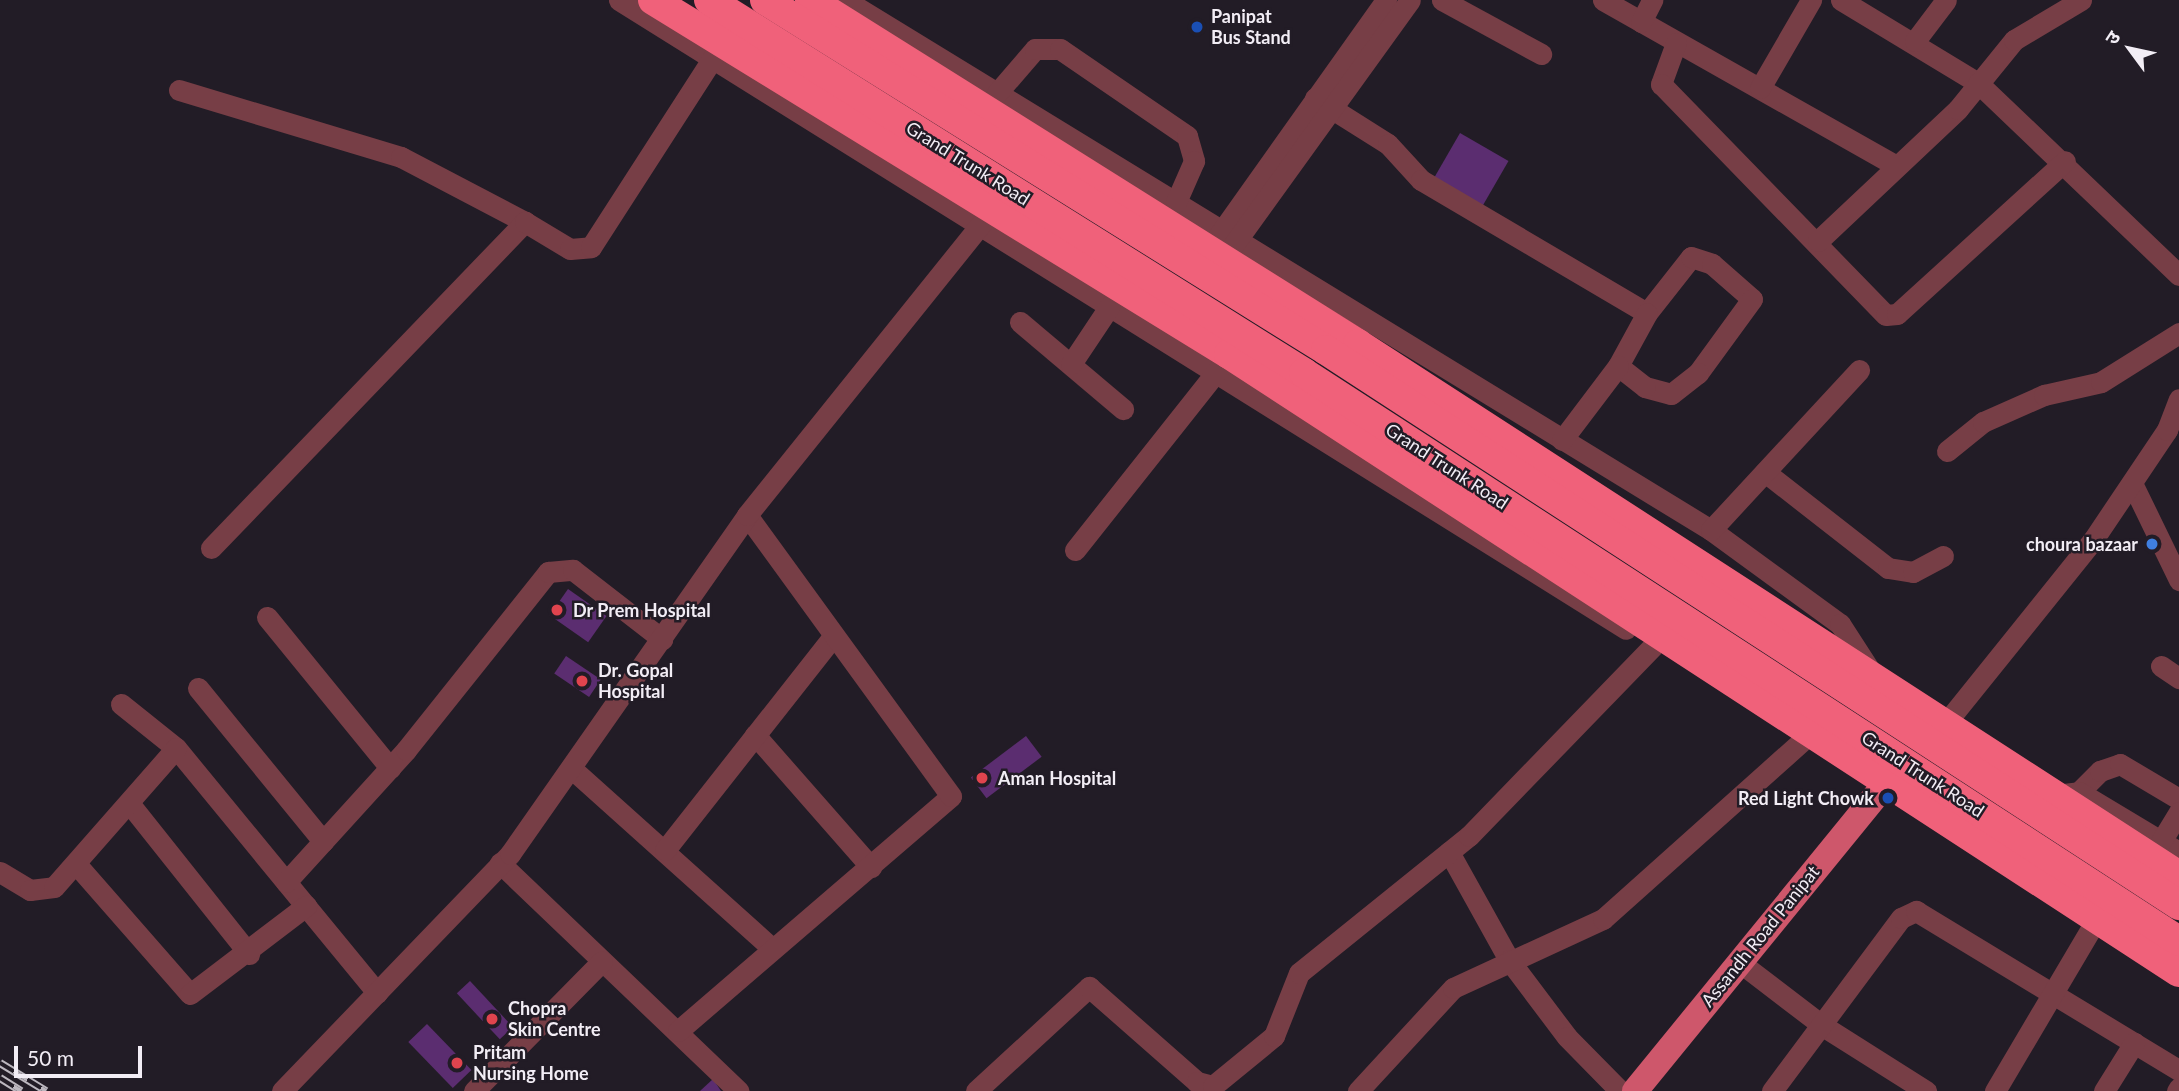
<!DOCTYPE html>
<meta charset="utf-8">
<style>
body{margin:0}
#map{position:relative;width:2179px;height:1091px;overflow:hidden;background:#221c26;font-family:Lato,"Noto Sans Devanagari",sans-serif}
div>[style]{position:absolute}
[style*='--x']{left:calc(var(--x)*1px);top:calc(var(--y)*1px);width:calc(var(--w)*1px);rotate:calc(var(--a)*1deg)}
.building>*{inset:0;background:#5b2d70;transform-origin:0 0}
.minor>*{height:21px;margin:-10.5px;padding:0 10.5px;transform-origin:10.5px;border-radius:10.5px;background:#773e46}
.major>*{height:26px;margin:-13px;padding:0 13px;transform-origin:13px;border-radius:13px;background:#ce576b}
.highway>*{height:30px;margin:-15px;padding:0 15px;transform-origin:15px;border-radius:15px;background:#f0617a}
.rail>*{height:8px;margin-top:-4px;transform-origin:0;background:repeating-linear-gradient(90deg,#221c26 0 16px,#bcb7bf 0 32px);box-sizing:border-box;border-block:2px solid #bcb7bf}
.highway-bridge>*{height:30px;margin:-15px;padding:0 15px;transform-origin:15px;border-radius:15px;background:#f0617a}
.dots>*{width:19px;height:19px;translate:-50% -50%;box-sizing:border-box;border:4px solid #221c26;border-radius:50%}
span{translate:-50% -50%;white-space:nowrap;text-align:center;line-height:1.15;-webkit-text-stroke:5px #221c26;paint-order:stroke}
.poi-label{font-size:18px;color:#f2edf5;font-weight:700}
.left{translate:0 -50%;text-align:left}
.right{translate:-100% -50%;text-align:right}
.street-label{font-size:18px;color:#f2edf5}
.north{position:absolute;left:2095px;top:14px;width:70px;height:70px;-webkit-text-stroke:5px #221c26;paint-order:stroke;rotate:303deg;font-size:19px;font-weight:700;line-height:28px;text-align:center;color:#f2edf5}
.north::after{content:'';display:block;margin:auto;width:24px;height:32px;background:#f2edf5;clip-path:polygon(50% 0,100% 100%,50% 72%,0 100%)}
.scale{position:absolute;left:14px;top:1046px;width:128px;height:32px;box-sizing:border-box;border:4px solid #f2edf5;border-top:0;padding-left:9px;font-size:21px;line-height:24px;white-space:nowrap;color:#f2edf5;-webkit-text-stroke:5px #221c26;paint-order:stroke}
</style>
<div id="map">
<div class="building">
<div style="left:1460px;top:133px;width:56px;height:54px;rotate:30deg"></div>
<div style="left:568px;top:589px;width:47px;height:32px;rotate:35deg"></div>
<div style="left:566px;top:656px;width:42px;height:21px;rotate:34deg"></div>
<div style="left:1026px;top:736px;width:26px;height:69px;rotate:53deg"></div>
<div style="left:470px;top:981px;width:63px;height:18px;rotate:47deg"></div>
<div style="left:427px;top:1024px;width:64px;height:26px;rotate:46deg"></div>
<div style="clip-path:polygon(713px 1079px,721px 1091px,700px 1091px)"></div>
</div>
<div class="minor">
<div style="--x:619;--y:0;--w:1187;--a:31.99"></div>
<div style="--x:845;--y:0;--w:1015;--a:31.47"></div>
<div style="--x:1711;--y:530;--w:160;--a:36.1"></div>
<div style="--x:1840;--y:624;--w:61;--a:57.1"></div>
<div style="--x:1442;--y:0;--w:113;--a:28.6"></div>
<div style="--x:1603;--y:0;--w:337;--a:29.5"></div>
<div style="--x:1841;--y:0;--w:160;--a:31.2"></div>
<div style="--x:1978;--y:83;--w:278;--a:43.7"></div>
<div style="--x:1641;--y:22;--w:25;--a:-63"></div>
<div style="--x:1915;--y:41;--w:51;--a:-52.9"></div>
<div style="--x:1676;--y:43;--w:44;--a:110.1"></div>
<div style="--x:1661;--y:84;--w:322;--a:45.8"></div>
<div style="--x:1886;--y:315;--w:11;--a:-5"></div>
<div style="--x:1897;--y:314;--w:227;--a:-42.3"></div>
<div style="--x:1760;--y:88;--w:102;--a:-59.9"></div>
<div style="--x:179;--y:90;--w:232;--a:16.8"></div>
<div style="--x:401;--y:157;--w:140;--a:27.7"></div>
<div style="--x:997;--y:93;--w:58;--a:-49.2"></div>
<div style="--x:1035;--y:49;--w:25;--a:0"></div>
<div style="--x:1060;--y:49;--w:154;--a:34.4"></div>
<div style="--x:1187;--y:136;--w:26;--a:74"></div>
<div style="--x:1194;--y:161;--w:45;--a:113.7"></div>
<div style="--x:1315;--y:98;--w:86;--a:32.2"></div>
<div style="--x:1388;--y:144;--w:49;--a:47.5"></div>
<div style="--x:1421;--y:180;--w:262;--a:30.5"></div>
<div style="--x:1647;--y:313;--w:71;--a:-51.8"></div>
<div style="--x:1691;--y:257;--w:22;--a:18"></div>
<div style="--x:1712;--y:264;--w:53;--a:41.2"></div>
<div style="--x:1752;--y:299;--w:92;--a:126.1"></div>
<div style="--x:1698;--y:373;--w:34;--a:142"></div>
<div style="--x:1671;--y:394;--w:27;--a:-165"></div>
<div style="--x:1645;--y:387;--w:34;--a:-142"></div>
<div style="--x:1618;--y:366;--w:60;--a:-61.3"></div>
<div style="--x:1818;--y:241;--w:192;--a:-43.3"></div>
<div style="--x:1958;--y:109;--w:89;--a:-50.9"></div>
<div style="--x:2014;--y:40;--w:78;--a:-30.8"></div>
<div style="--x:1214;--y:242;--w:297;--a:-54.6"></div>
<div style="--x:1229;--y:251;--w:309;--a:-54.2"></div>
<div style="--x:1020;--y:322;--w:135;--a:40.2"></div>
<div style="--x:1071;--y:364;--w:69;--a:-56.3"></div>
<div style="--x:1562;--y:440;--w:93;--a:-52.9"></div>
<div style="--x:1947;--y:451;--w:46;--a:-38.9"></div>
<div style="--x:1983;--y:422;--w:67;--a:-23.9"></div>
<div style="--x:2044;--y:395;--w:58;--a:-12.8"></div>
<div style="--x:2101;--y:382;--w:92;--a:-32.1"></div>
<div style="--x:1765;--y:472;--w:156;--a:38"></div>
<div style="--x:1888;--y:568;--w:25;--a:9"></div>
<div style="--x:1913;--y:572;--w:34;--a:-28"></div>
<div style="--x:2132;--y:483;--w:108;--a:64.1"></div>
<div style="--x:1711;--y:530;--w:218;--a:-47.2"></div>
<div style="--x:211;--y:548;--w:453;--a:-46.1"></div>
<div style="--x:525;--y:222;--w:52;--a:31"></div>
<div style="--x:570;--y:249;--w:21;--a:-5"></div>
<div style="--x:591;--y:247;--w:238;--a:-57.2"></div>
<div style="--x:1075;--y:550;--w:240;--a:-51.6"></div>
<div style="--x:267;--y:617;--w:195;--a:50.8"></div>
<div style="--x:2161;--y:666;--w:22;--a:34"></div>
<div style="--x:198;--y:688;--w:198;--a:50.8"></div>
<div style="--x:121;--y:704;--w:70;--a:38.7"></div>
<div style="--x:176;--y:748;--w:317;--a:50.6"></div>
<div style="--x:1945;--y:724;--w:236;--a:-51.2"></div>
<div style="--x:2093;--y:540;--w:133;--a:-56.1"></div>
<div style="--x:2167;--y:430;--w:33;--a:-69"></div>
<div style="--x:755;--y:735;--w:176;--a:48.7"></div>
<div style="--x:571;--y:768;--w:271;--a:41.9"></div>
<div style="--x:2079;--y:792;--w:30;--a:-45"></div>
<div style="--x:2100;--y:771;--w:21;--a:-19"></div>
<div style="--x:2120;--y:764;--w:69;--a:30.7"></div>
<div style="--x:2055;--y:795;--w:24;--a:-7"></div>
<div style="--x:2079;--y:792;--w:117;--a:31"></div>
<div style="--x:129;--y:803;--w:193;--a:51.5"></div>
<div style="--x:665;--y:850;--w:273;--a:-51.8"></div>
<div style="--x:1449;--y:852;--w:124;--a:60.9"></div>
<div style="--x:1509;--y:960;--w:96;--a:53"></div>
<div style="--x:1567;--y:1037;--w:76;--a:45.5"></div>
<div style="--x:2154;--y:853;--w:48;--a:-58.6"></div>
<div style="--x:500;--y:863;--w:330;--a:43.7"></div>
<div style="--x:77;--y:865;--w:171;--a:48.8"></div>
<div style="--x:190;--y:994;--w:146;--a:-37.2"></div>
<div style="--x:0;--y:872;--w:35;--a:31"></div>
<div style="--x:30;--y:890;--w:24;--a:-7"></div>
<div style="--x:54;--y:887;--w:185;--a:-48.7"></div>
<div style="--x:286;--y:882;--w:178;--a:-47.7"></div>
<div style="--x:406;--y:750;--w:228;--a:-51.4"></div>
<div style="--x:548;--y:572;--w:25;--a:-5"></div>
<div style="--x:573;--y:570;--w:113;--a:37.8"></div>
<div style="--x:1738;--y:961;--w:107;--a:37.4"></div>
<div style="--x:1823;--y:1026;--w:122;--a:32.3"></div>
<div style="--x:678;--y:1031;--w:360;--a:-40.7"></div>
<div style="--x:951;--y:796;--w:347;--a:-126"></div>
<div style="--x:282;--y:1091;--w:329;--a:-46.1"></div>
<div style="--x:510;--y:854;--w:414;--a:-55"></div>
<div style="--x:747;--y:515;--w:383;--a:-51.2"></div>
<div style="--x:474;--y:1091;--w:182;--a:-45.4"></div>
<div style="--x:976;--y:1091;--w:154;--a:-42.6"></div>
<div style="--x:1089;--y:987;--w:144;--a:41.3"></div>
<div style="--x:1197;--y:1082;--w:16;--a:14"></div>
<div style="--x:1213;--y:1086;--w:79;--a:-39.3"></div>
<div style="--x:1274;--y:1036;--w:68;--a:-68.4"></div>
<div style="--x:1299;--y:973;--w:218;--a:-38.9"></div>
<div style="--x:1469;--y:836;--w:264;--a:-45.9"></div>
<div style="--x:1358;--y:1091;--w:140;--a:-47.3"></div>
<div style="--x:1453;--y:988;--w:165;--a:-24.7"></div>
<div style="--x:1603;--y:919;--w:279;--a:-41.8"></div>
<div style="--x:1772;--y:1091;--w:216;--a:-53.3"></div>
<div style="--x:1901;--y:918;--w:17;--a:-25"></div>
<div style="--x:1916;--y:911;--w:307;--a:31.2"></div>
<div style="--x:1995;--y:1091;--w:199;--a:-59.4"></div>
<div style="--x:2104;--y:1091;--w:57;--a:-58"></div>
<div style="--x:2177;--y:1091;--w:4;--a:-56"></div>
</div>
<div class="major">
<div style="--x:1635;--y:1091;--w:399;--a:-50.8"></div>
</div>
<div class="highway">
<div style="--x:653;--y:0;--w:676;--a:31.57"></div>
<div style="--x:1229;--y:354;--w:1133;--a:33.05"></div>
<div style="--x:810;--y:0;--w:647;--a:32.12"></div>
<div style="--x:1358;--y:344;--w:978;--a:32.94"></div>
</div>
<div class="rail">
<div style="--x:0;--y:1063;--w:54;--a:31.3"></div>
<div style="--x:0;--y:1078;--w:25;--a:32"></div>
</div>
<div class="highway-bridge">
<div style="--x:709;--y:0;--w:702;--a:32.08"></div>
<div style="--x:1304;--y:373;--w:1043;--a:32.99"></div>
<div style="--x:765;--y:0;--w:661;--a:31.96"></div>
<div style="--x:1326;--y:350;--w:1018;--a:33.05"></div>
</div>
<div class="dots">
<div style="left:1197px;top:27px;background:#1a4fb4"></div>
<div style="left:2152px;top:544px;background:#3f7fe0"></div>
<div style="left:557px;top:610px;background:#e0444e"></div>
<div style="left:582px;top:681px;background:#e0444e"></div>
<div style="left:982px;top:778px;background:#e0444e"></div>
<div style="left:1888px;top:798px;background:#1a4fb4"></div>
<div style="left:492px;top:1019px;background:#e0444e"></div>
<div style="left:457px;top:1063px;background:#e0444e"></div>
</div>
<div class="poi-label">
<span class="left" style="left:1211px;top:27px">Panipat<br>Bus Stand</span>
<span class="right" style="left:2138px;top:544px">choura bazaar</span>
<span class="left" style="left:573px;top:610px">Dr Prem Hospital</span>
<span class="left" style="left:598px;top:681px">Dr. Gopal<br>Hospital</span>
<span class="left" style="left:998px;top:778px">Aman Hospital</span>
<span class="right" style="left:1874px;top:798px">Red Light Chowk</span>
<span class="left" style="left:508px;top:1019px">Chopra<br>Skin Centre</span>
<span class="left" style="left:473px;top:1063px">Pritam<br>Nursing Home</span>
</div>
<div class="street-label">
<span style="left:968px;top:163px;rotate:32deg">Grand Trunk Road</span>
<span style="left:1447px;top:466px;rotate:33deg">Grand Trunk Road</span>
<span style="left:1923px;top:774px;rotate:33deg">Grand Trunk Road</span>
<span style="left:1760px;top:936px;rotate:-51deg">Assandh Road Panipat</span>
</div>
<div class="north">उ</div>
<div class="scale">50 m</div>
</div>
